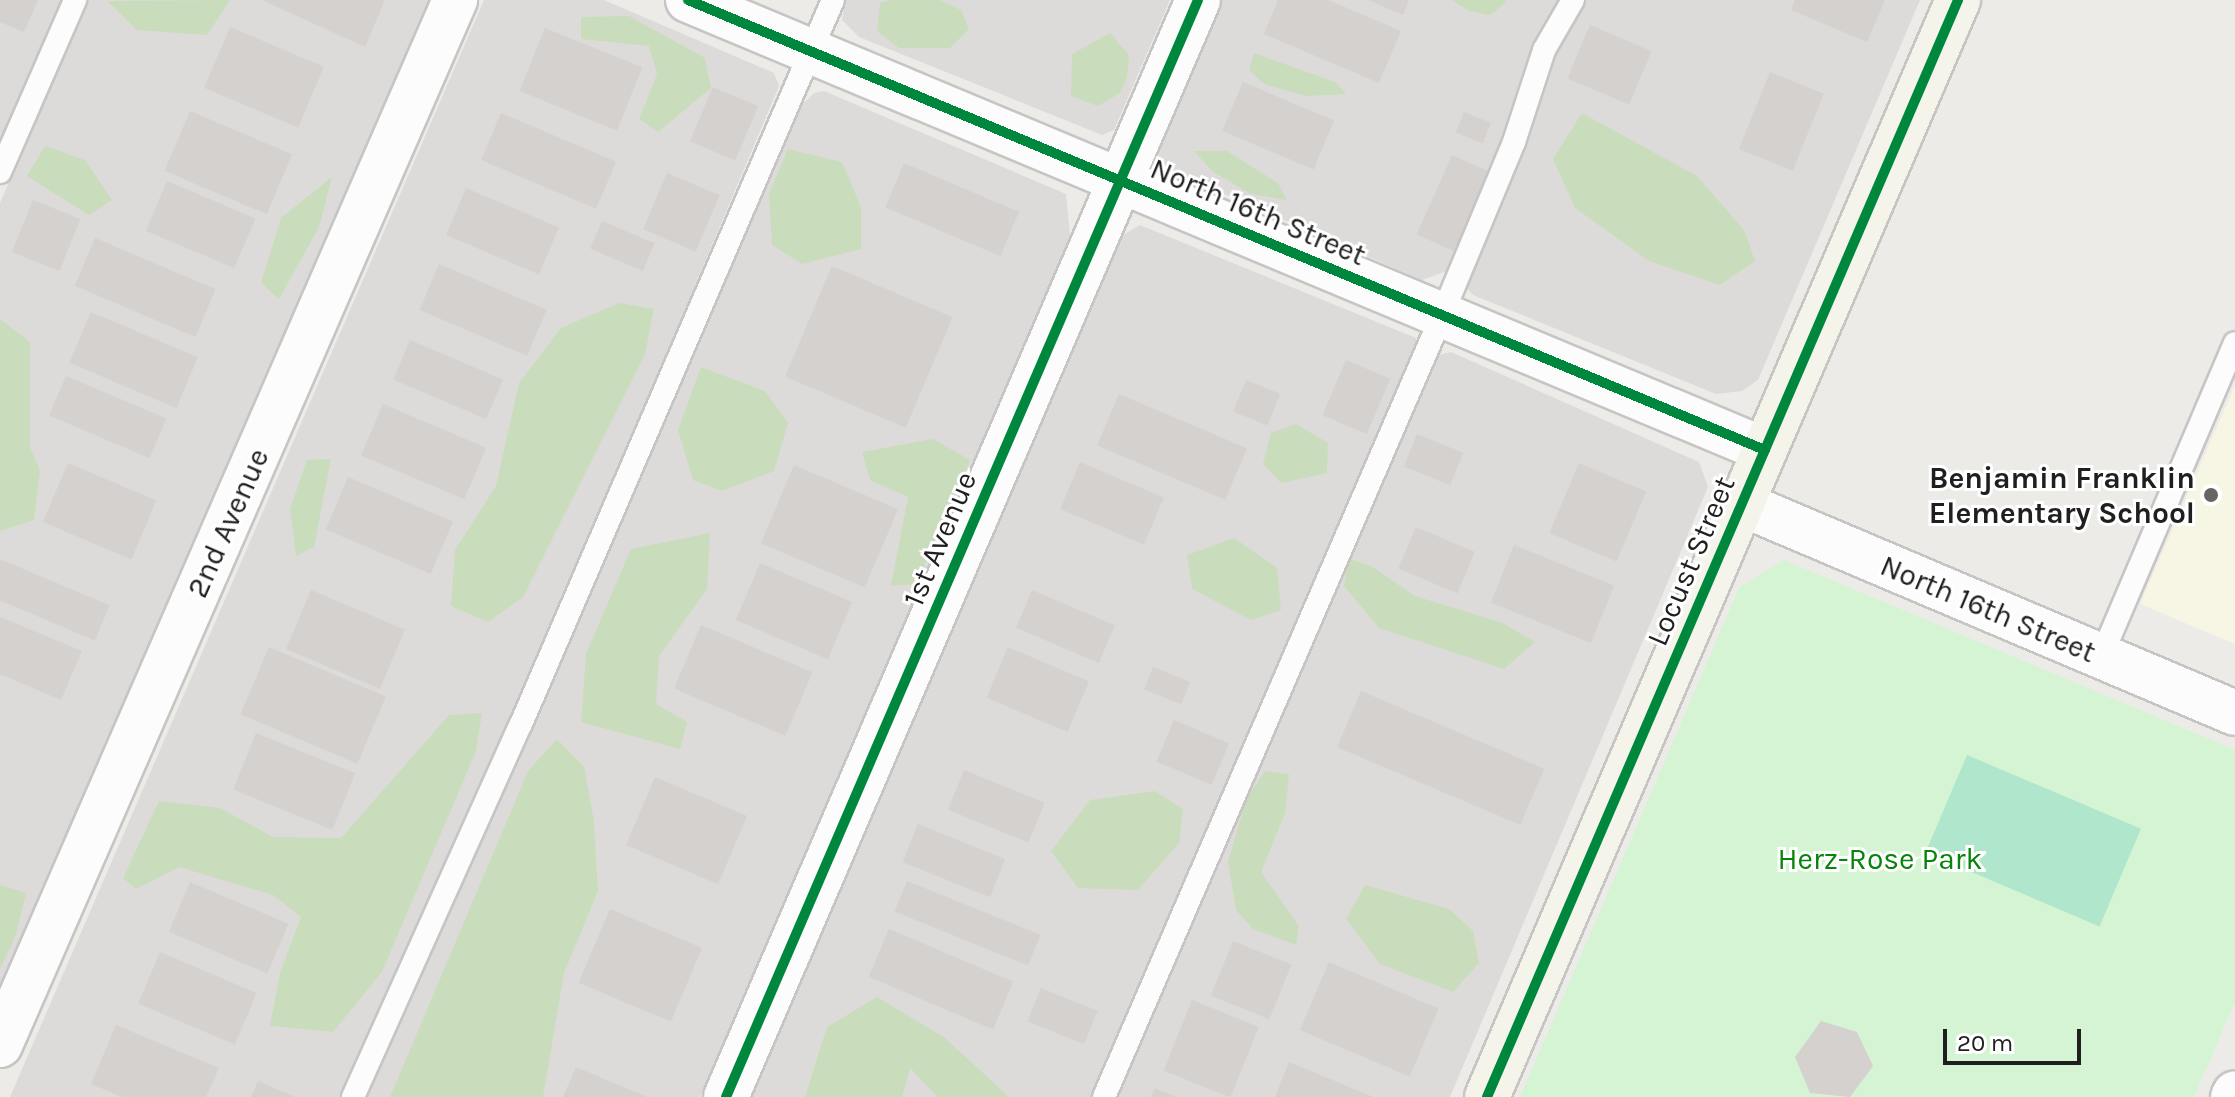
<!DOCTYPE html>
<style>
body{margin:0}
#map{position:relative;width:2235px;height:1097px;overflow:hidden;background:#edebe8;font-family:Karla,sans-serif}
div>[style]{position:absolute}
[style*='--x']{left:calc(var(--x)*1px);top:calc(var(--y)*1px);width:calc(var(--w)*1px);rotate:calc(var(--a)*1deg)}
.residential>*{inset:0;background:#dcdbd9}
.education>*{inset:0;background:#f7f5e3}
.forest>*{inset:0;background:#c9ddbc}
.park>*{inset:0;background:#d4f4d3}
.pitch>*{inset:0;background:#b0e7cc;transform-origin:0 0}
.building>*{inset:0;background:#d4d1cf;transform-origin:0 0}
.roads{filter:drop-shadow(2px 0 #c6c5c4) drop-shadow(-2px 0 #c6c5c4) drop-shadow(0 2px #c6c5c4) drop-shadow(0 -2px #c6c5c4)}
.lane>*{height:22px;margin:-11px;padding:0 11px;transform-origin:11px;border-radius:11px;background:#fcfcfc}
.street>*{height:44px;margin:-22px;padding:0 22px;transform-origin:22px;border-radius:22px;background:#fcfcfc}
.secondary>*{height:44px;margin:-22px;padding:0 22px;transform-origin:22px;border-radius:22px;background:#f4f4eb}
.cycleway>*{height:10px;margin:-5px;padding:0 5px;transform-origin:5px;border-radius:5px;background:#00873e}
.dots>*{width:22px;height:22px;translate:-50% -50%;box-sizing:border-box;border:4px solid #fff;border-radius:50%}
span{translate:-50% -50%;white-space:nowrap;text-align:center;line-height:1.15;-webkit-text-stroke:6px #fff;paint-order:stroke}
.street-label{font-size:30px;color:#1f1f1f}
.poi-label{font-size:30px;color:#1f1f1f;font-weight:700}
.right{translate:-100% -50%;text-align:right}
.park-label{font-size:30px;color:#078409}
.scale{position:absolute;left:1943px;top:1029px;width:138px;height:36px;box-sizing:border-box;border:4px solid #1f1f1f;border-top:0;padding-left:10px;font-size:24px;line-height:28px;white-space:nowrap;color:#1f1f1f;-webkit-text-stroke:6px #fff;paint-order:stroke}
</style>
<div id="map">
<div class="residential">
<div style="clip-path:polygon(0 0,61px 0,0 141px)"></div>
<div style="clip-path:polygon(89px 0,429px 0,0 985px,0 203px)"></div>
<div style="clip-path:polygon(484px 0,604px 0,774px 73px,779px 86px,490px 772px,342px 1097px,10px 1097px)"></div>
<div style="clip-path:polygon(845px 0,1170px 0,1114px 130px,1102px 135px,859px 37px,842px 20px)"></div>
<div style="clip-path:polygon(1222px 0,1564px 0,1455px 263px,1447px 271px,1422px 280px,1171px 171px,1160px 161px,1157px 150px)"></div>
<div style="clip-path:polygon(1580px 0,1920px 0,1758px 380px,1742px 391px,1716px 394px,1473px 295px,1466px 287px,1468px 266px,1552px 53px)"></div>
<div style="clip-path:polygon(824px 91px,1066px 194px,1070px 236px,700px 1097px,365px 1097px,794px 113px,814px 93px)"></div>
<div style="clip-path:polygon(1140px 225px,1416px 338px,1416px 347px,1092px 1097px,752px 1097px,1123px 235px)"></div>
<div style="clip-path:polygon(1451px 352px,1699px 462px,1708px 487px,1450px 1097px,1114px 1097px,1435px 356px)"></div>
</div>
<div class="education">
<div style="clip-path:polygon(2235px 385px,2235px 644px,2140px 604px)"></div>
</div>
<div class="forest">
<div style="clip-path:polygon(230px 0,207px 35px,137px 30px,107px 1px)"></div>
<div style="clip-path:polygon(891px 0,939px 0,961px 10px,969px 29px,950px 48px,899px 48px,877px 31px,880px 3px)"></div>
<div style="clip-path:polygon(1452px 0,1504px 0,1506px 2px,1490px 15px,1469px 11px)"></div>
<div style="clip-path:polygon(629px 16px,705px 58px,711px 88px,658px 132px,639px 119px,657px 74px,649px 46px,581px 39px,581px 17px)"></div>
<div style="clip-path:polygon(1110px 33px,1129px 55px,1127px 78px,1120px 93px,1098px 106px,1071px 96px,1072px 54px)"></div>
<div style="clip-path:polygon(1254px 53px,1335px 82px,1346px 94px,1307px 96px,1264px 84px,1249px 70px)"></div>
<div style="clip-path:polygon(1582px 113px,1697px 176px,1744px 230px,1755px 261px,1720px 285px,1649px 261px,1575px 208px,1553px 159px)"></div>
<div style="clip-path:polygon(45px 146px,85px 160px,112px 200px,89px 215px,27px 176px)"></div>
<div style="clip-path:polygon(788px 149px,842px 162px,861px 207px,861px 249px,802px 264px,772px 245px,769px 194px)"></div>
<div style="clip-path:polygon(1194px 151px,1227px 151px,1278px 183px,1287px 200px,1251px 194px,1212px 171px)"></div>
<div style="clip-path:polygon(332px 177px,319px 227px,279px 299px,261px 283px,281px 218px)"></div>
<div style="clip-path:polygon(619px 303px,654px 309px,645px 354px,523px 597px,488px 622px,451px 606px,455px 550px,496px 486px,519px 383px,561px 328px)"></div>
<div style="clip-path:polygon(0 319px,30px 342px,30px 447px,40px 470px,34px 520px,0 531px)"></div>
<div style="clip-path:polygon(701px 367px,765px 391px,788px 423px,774px 471px,722px 491px,693px 480px,678px 430px)"></div>
<div style="clip-path:polygon(1296px 424px,1328px 443px,1327px 473px,1281px 483px,1263px 464px,1271px 433px)"></div>
<div style="clip-path:polygon(933px 439px,970px 460px,916px 584px,891px 586px,908px 497px,870px 480px,862px 452px)"></div>
<div style="clip-path:polygon(331px 459px,314px 547px,296px 556px,290px 509px,307px 460px)"></div>
<div style="clip-path:polygon(710px 533px,707px 589px,659px 656px,656px 704px,687px 722px,680px 749px,581px 722px,586px 654px,631px 549px)"></div>
<div style="clip-path:polygon(1234px 538px,1277px 568px,1281px 610px,1251px 620px,1192px 589px,1187px 555px)"></div>
<div style="clip-path:polygon(1348px 558px,1371px 566px,1415px 596px,1503px 623px,1535px 642px,1504px 669px,1379px 628px,1344px 586px)"></div>
<div style="clip-path:polygon(482px 713px,476px 751px,382px 972px,333px 1032px,270px 1026px,280px 973px,301px 917px,273px 895px,179px 867px,136px 889px,123px 878px,159px 801px,220px 808px,273px 837px,341px 838px,449px 715px)"></div>
<div style="clip-path:polygon(557px 739px,584px 767px,594px 821px,598px 891px,564px 973px,543px 1097px,390px 1097px,528px 771px)"></div>
<div style="clip-path:polygon(1265px 771px,1289px 774px,1285px 813px,1261px 872px,1299px 926px,1296px 945px,1253px 929px,1236px 910px,1228px 862px,1246px 800px)"></div>
<div style="clip-path:polygon(1155px 791px,1183px 809px,1179px 843px,1138px 890px,1078px 888px,1051px 851px,1090px 800px)"></div>
<div style="clip-path:polygon(0 885px,26px 893px,16px 935px,0 969px)"></div>
<div style="clip-path:polygon(1365px 885px,1449px 909px,1473px 931px,1479px 963px,1453px 992px,1380px 964px,1346px 919px)"></div>
<div style="clip-path:polygon(877px 997px,945px 1038px,1009px 1097px,938px 1097px,910px 1068px,902px 1097px,805px 1097px,827px 1027px)"></div>
</div>
<div class="park">
<div style="clip-path:polygon(1784px 560px,2235px 750px,2235px 1002px,2194px 1097px,1520px 1097px,1739px 588px)"></div>
</div>
<div class="pitch">
<div style="left:1967px;top:755px;width:189px;height:106px;rotate:23deg"></div>
</div>
<div class="building">
<div style="clip-path:polygon(0 0,38px 0,24px 32px,0 22px)"></div>
<div style="clip-path:polygon(262px 0,385px 0,365px 47px)"></div>
<div style="clip-path:polygon(1278px 0,1328px 0,1401px 31px,1379px 83px,1264px 34px)"></div>
<div style="clip-path:polygon(1368px 0,1409px 0,1403px 15px)"></div>
<div style="clip-path:polygon(1795px 0,1885px 0,1867px 42px,1791px 10px)"></div>
<div style="left:1590px;top:25px;width:67px;height:58px;rotate:23deg"></div>
<div style="left:230px;top:27px;width:102px;height:66px;rotate:23deg"></div>
<div style="left:545px;top:28px;width:105px;height:68px;rotate:22deg"></div>
<div style="left:1770px;top:72px;width:58px;height:83px;rotate:22deg"></div>
<div style="left:1243px;top:82px;width:99px;height:53px;rotate:23deg"></div>
<div style="left:713px;top:87px;width:49px;height:59px;rotate:23deg"></div>
<div style="left:190px;top:111px;width:111px;height:65px;rotate:23deg"></div>
<div style="left:1464px;top:112px;width:29px;height:22px;rotate:22deg"></div>
<div style="left:501px;top:113px;width:125px;height:51px;rotate:23deg"></div>
<div style="left:1452px;top:155px;width:43px;height:87px;rotate:24deg"></div>
<div style="left:904px;top:163px;width:125px;height:48px;rotate:23deg"></div>
<div style="left:667px;top:173px;width:57px;height:61px;rotate:23deg"></div>
<div style="left:167px;top:181px;width:96px;height:54px;rotate:23deg"></div>
<div style="left:466px;top:188px;width:101px;height:51px;rotate:23deg"></div>
<div style="left:33px;top:200px;width:51px;height:56px;rotate:22deg"></div>
<div style="left:602px;top:221px;width:57px;height:30px;rotate:23deg"></div>
<div style="left:95px;top:238px;width:131px;height:52px;rotate:23deg"></div>
<div style="left:439px;top:264px;width:117px;height:50px;rotate:23deg"></div>
<div style="left:832px;top:266px;width:131px;height:120px;rotate:23deg"></div>
<div style="left:91px;top:312px;width:116px;height:55px;rotate:23deg"></div>
<div style="left:410px;top:340px;width:101px;height:43px;rotate:23deg"></div>
<div style="left:1346px;top:360px;width:48px;height:60px;rotate:23deg"></div>
<div style="left:66px;top:376px;width:109px;height:43px;rotate:23deg"></div>
<div style="left:1246px;top:380px;width:37px;height:34px;rotate:22deg"></div>
<div style="left:1119px;top:394px;width:139px;height:56px;rotate:23deg"></div>
<div style="left:383px;top:404px;width:112px;height:56px;rotate:23deg"></div>
<div style="left:1417px;top:434px;width:50px;height:35px;rotate:22deg"></div>
<div style="left:1080px;top:462px;width:91px;height:51px;rotate:23deg"></div>
<div style="left:68px;top:463px;width:96px;height:64px;rotate:23deg"></div>
<div style="left:1579px;top:463px;width:73px;height:76px;rotate:23deg"></div>
<div style="left:794px;top:465px;width:113px;height:85px;rotate:23deg"></div>
<div style="left:348px;top:477px;width:114px;height:57px;rotate:23deg"></div>
<div style="left:1416px;top:527px;width:64px;height:45px;rotate:23deg"></div>
<div style="left:1514px;top:545px;width:108px;height:62px;rotate:22deg"></div>
<div style="left:0;top:559px;width:119px;height:38px;rotate:23deg"></div>
<div style="left:760px;top:563px;width:100px;height:62px;rotate:23deg"></div>
<div style="left:311px;top:590px;width:102px;height:64px;rotate:23deg"></div>
<div style="left:1032px;top:590px;width:90px;height:41px;rotate:23deg"></div>
<div style="clip-path:polygon(0 617px,82px 651px,61px 700px,0 674px)"></div>
<div style="left:701px;top:625px;width:121px;height:69px;rotate:23deg"></div>
<div style="left:269px;top:647px;width:127px;height:73px;rotate:23deg"></div>
<div style="left:1008px;top:647px;width:88px;height:55px;rotate:23deg"></div>
<div style="left:1153px;top:667px;width:40px;height:24px;rotate:22deg"></div>
<div style="left:1361px;top:691px;width:199px;height:61px;rotate:23deg"></div>
<div style="left:1174px;top:720px;width:60px;height:45px;rotate:23deg"></div>
<div style="left:256px;top:733px;width:107px;height:61px;rotate:22deg"></div>
<div style="left:964px;top:770px;width:87px;height:43px;rotate:22deg"></div>
<div style="left:655px;top:777px;width:100px;height:74px;rotate:23deg"></div>
<div style="left:918px;top:824px;width:94px;height:41px;rotate:22deg"></div>
<div style="left:907px;top:881px;width:144px;height:33px;rotate:22deg"></div>
<div style="left:190px;top:882px;width:107px;height:54px;rotate:23deg"></div>
<div style="left:610px;top:909px;width:100px;height:80px;rotate:23deg"></div>
<div style="left:889px;top:929px;width:135px;height:52px;rotate:23deg"></div>
<div style="left:1233px;top:941px;width:63px;height:59px;rotate:22deg"></div>
<div style="left:160px;top:952px;width:105px;height:56px;rotate:23deg"></div>
<div style="left:1329px;top:962px;width:119px;height:74px;rotate:23deg"></div>
<div style="left:1041px;top:988px;width:61px;height:36px;rotate:22deg"></div>
<div style="left:1192px;top:1000px;width:72px;height:76px;rotate:22deg"></div>
<div style="clip-path:polygon(1821px 1021px,1857px 1032px,1873px 1066px,1850px 1097px,1810px 1093px,1795px 1057px)"></div>
<div style="clip-path:polygon(116px 1025px,219px 1068px,206px 1097px,122px 1097px,91px 1084px)"></div>
<div style="clip-path:polygon(1289px 1062px,1373px 1097px,1275px 1097px)"></div>
<div style="clip-path:polygon(576px 1067px,647px 1097px,563px 1097px)"></div>
<div style="clip-path:polygon(258px 1081px,295px 1097px,251px 1097px)"></div>
<div style="clip-path:polygon(1155px 1088px,1176px 1097px,1151px 1097px)"></div>
</div>
<div class="roads">
<div class="lane">
<div style="--x:0;--y:172;--w:188;--a:-66.4"></div>
<div style="--x:2101;--y:657;--w:341;--a:-66.9"></div>
<div style="--x:353;--y:1097;--w:409;--a:-65.8"></div>
<div style="--x:521;--y:724;--w:788;--a:-66.69"></div>
<div style="--x:1104;--y:1097;--w:852;--a:-66.62"></div>
<div style="--x:1442;--y:315;--w:187;--a:-67.4"></div>
<div style="--x:1514;--y:142;--w:97;--a:-71.9"></div>
<div style="--x:1544;--y:50;--w:58;--a:-59.9"></div>
</div>
<div class="street">
<div style="--x:688;--y:0;--w:1167;--a:22.68"></div>
<div style="--x:1742;--y:504;--w:535;--a:22.97"></div>
<div style="--x:0;--y:1045;--w:1140;--a:-66.47"></div>
<div style="--x:726;--y:1097;--w:1194;--a:-66.72"></div>
<div style="--x:2233;--y:1097;--w:4;--a:-63"></div>
</div>
<div class="secondary">
<div style="--x:1487;--y:1097;--w:1194;--a:-66.76"></div>
</div>
</div>
<div class="cycleway">
<div style="--x:688;--y:0;--w:1167;--a:22.68"></div>
<div style="--x:726;--y:1097;--w:1194;--a:-66.72"></div>
<div style="--x:1487;--y:1097;--w:1194;--a:-66.76"></div>
</div>
<div class="dots">
<div style="left:2211px;top:495px;background:#676665"></div>
</div>
<div class="street-label">
<span style="left:1258px;top:212px;rotate:23deg">North 16th Street</span>
<span style="left:228px;top:523px;rotate:-66deg">2nd Avenue</span>
<span style="left:940px;top:539px;rotate:-67deg">1st Avenue</span>
<span style="left:1691px;top:561px;rotate:-67deg">Locust Street</span>
<span style="left:1988px;top:609px;rotate:23deg">North 16th Street</span>
</div>
<div class="poi-label">
<span class="right" style="left:2195px;top:495px">Benjamin Franklin<br>Elementary School</span>
</div>
<div class="park-label">
<span style="left:1880px;top:859px">Herz-Rose Park</span>
</div>
<div class="scale">20 m</div>
</div>
